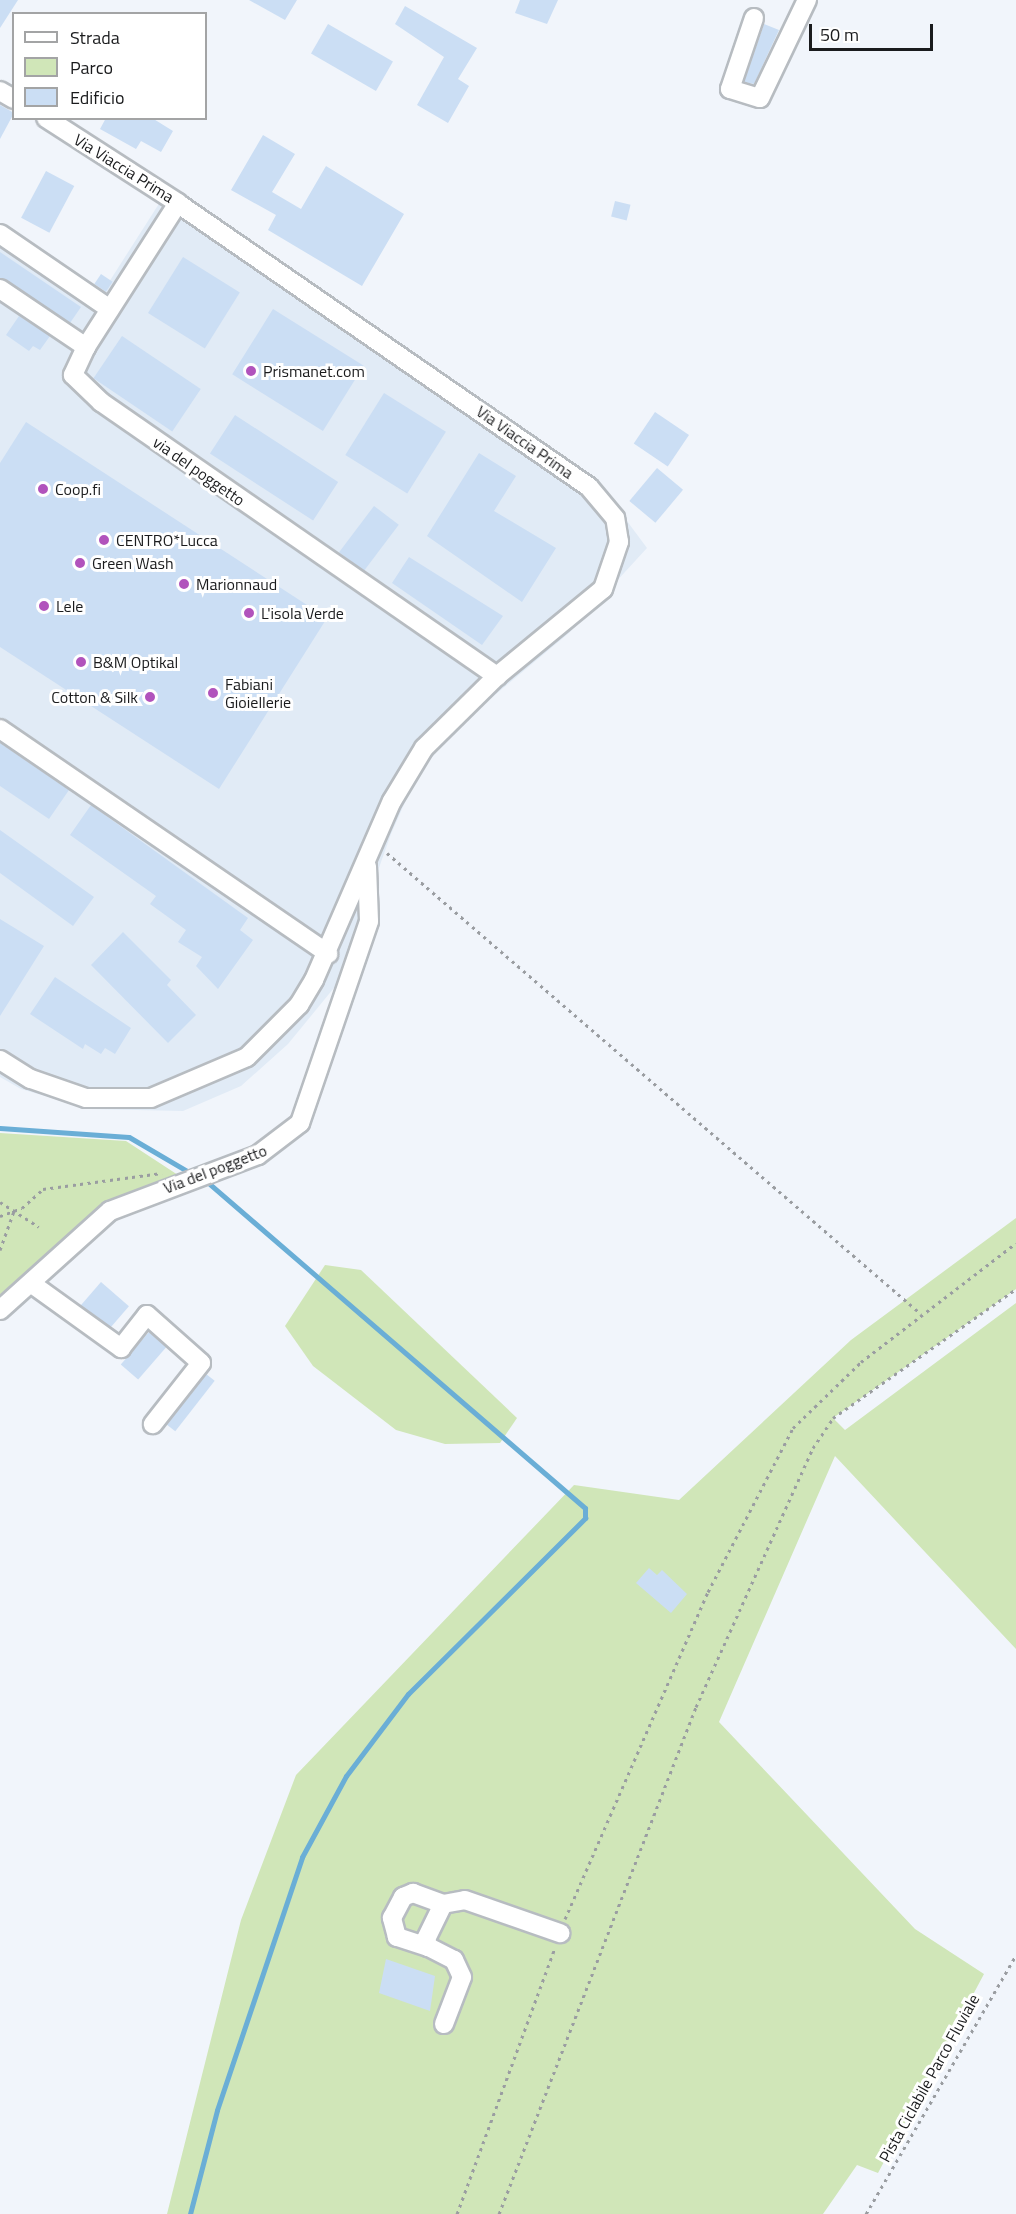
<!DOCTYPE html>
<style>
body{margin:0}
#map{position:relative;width:1016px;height:2214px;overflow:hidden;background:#f1f5fb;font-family:"Titillium Web",sans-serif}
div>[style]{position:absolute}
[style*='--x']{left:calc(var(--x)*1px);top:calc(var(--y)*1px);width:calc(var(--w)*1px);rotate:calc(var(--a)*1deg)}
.built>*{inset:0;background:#e1ebf6}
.green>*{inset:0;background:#d0e6b8}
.stream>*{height:5px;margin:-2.5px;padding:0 2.5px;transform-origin:2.5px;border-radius:2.5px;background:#6aaed6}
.building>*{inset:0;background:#cbdef4;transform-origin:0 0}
.path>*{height:3px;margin-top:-1.5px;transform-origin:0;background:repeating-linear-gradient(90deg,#9a9da1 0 3px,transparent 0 7.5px)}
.roads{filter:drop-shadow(2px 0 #b7bcc1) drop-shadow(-2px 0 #b7bcc1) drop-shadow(0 2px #b7bcc1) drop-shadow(0 -2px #b7bcc1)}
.minor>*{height:18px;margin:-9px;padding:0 9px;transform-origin:9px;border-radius:9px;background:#fff}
.dots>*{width:16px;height:16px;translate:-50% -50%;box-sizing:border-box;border:3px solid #fff;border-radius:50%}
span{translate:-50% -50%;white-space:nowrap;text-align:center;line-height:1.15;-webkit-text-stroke:6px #fff;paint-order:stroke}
.street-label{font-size:16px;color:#1a1b1d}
.poi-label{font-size:16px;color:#1a1b1d}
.left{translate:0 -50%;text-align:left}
.right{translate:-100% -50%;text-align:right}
.legend{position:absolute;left:12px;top:12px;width:195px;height:108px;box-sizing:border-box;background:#fff;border:2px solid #a3a4a5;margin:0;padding:8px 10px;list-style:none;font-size:18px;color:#1a1b1d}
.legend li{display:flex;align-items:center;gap:12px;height:30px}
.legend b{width:30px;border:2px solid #a3a4a5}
.scale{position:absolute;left:809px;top:24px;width:124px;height:27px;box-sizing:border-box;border:3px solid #1a1b1d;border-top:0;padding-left:8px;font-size:18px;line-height:21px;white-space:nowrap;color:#1a1b1d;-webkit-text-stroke:4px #fff;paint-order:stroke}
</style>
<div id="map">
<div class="built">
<div style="clip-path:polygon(169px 188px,598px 482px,647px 548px,569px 633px,460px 724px,417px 775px,391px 834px,338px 983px,288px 1044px,241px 1086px,183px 1111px,90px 1109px,21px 1089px,0 1077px,0 228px,102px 293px)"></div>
</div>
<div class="green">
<div style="clip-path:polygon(0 1133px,126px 1141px,178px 1175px,111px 1199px,0 1297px)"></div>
<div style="clip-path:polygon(1016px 1218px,1016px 1289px,833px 1418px,845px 1430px,1016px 1303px,1016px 1649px,835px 1456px,719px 1722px,915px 1929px,984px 1974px,878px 2173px,857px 2165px,823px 2214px,167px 2214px,241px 1920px,296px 1775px,574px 1485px,679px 1500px,851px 1340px)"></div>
<div style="clip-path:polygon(325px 1265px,361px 1270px,517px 1418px,500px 1443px,445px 1444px,396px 1430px,313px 1366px,285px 1326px)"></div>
</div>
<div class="stream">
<div style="--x:0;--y:1128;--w:129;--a:4"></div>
<div style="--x:129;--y:1137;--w:67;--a:30.4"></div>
<div style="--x:190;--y:2214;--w:107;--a:-75.4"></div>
<div style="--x:217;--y:2110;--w:267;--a:-71.4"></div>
<div style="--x:302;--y:1857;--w:92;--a:-61.5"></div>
<div style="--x:346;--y:1776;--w:103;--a:-52.9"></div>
<div style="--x:408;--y:1694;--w:250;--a:-44.8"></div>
<div style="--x:585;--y:1518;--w:10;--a:-90"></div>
<div style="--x:585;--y:1508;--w:498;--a:-139.2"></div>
</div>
<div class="building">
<div style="clip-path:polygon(0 0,18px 0,0 28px)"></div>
<div style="clip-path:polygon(249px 0,297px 0,285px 20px)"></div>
<div style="clip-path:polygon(520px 0,558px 0,547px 24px,515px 13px)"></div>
<div style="clip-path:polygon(405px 6px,477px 48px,458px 79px,469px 86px,448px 123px,417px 105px,444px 57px,395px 24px)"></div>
<div style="left:328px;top:24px;width:75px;height:34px;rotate:30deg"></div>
<div style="clip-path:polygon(764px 24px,779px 30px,754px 84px,744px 82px)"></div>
<div style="clip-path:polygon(0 105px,14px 113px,0 139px)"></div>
<div style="clip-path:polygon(106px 118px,152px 118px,173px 131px,161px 152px,141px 141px,136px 149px,100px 129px)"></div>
<div style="clip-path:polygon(263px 135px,295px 154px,272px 192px,301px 209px,326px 166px,404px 214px,362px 286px,268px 230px,276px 215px,231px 190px)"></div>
<div style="left:46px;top:171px;width:32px;height:53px;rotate:28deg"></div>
<div style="left:615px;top:201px;width:16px;height:16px;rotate:14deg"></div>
<div style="clip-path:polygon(0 252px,81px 307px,70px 323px,0 278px)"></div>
<div style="left:183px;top:257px;width:67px;height:66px;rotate:32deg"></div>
<div style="left:101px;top:274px;width:14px;height:12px;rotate:34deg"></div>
<div style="left:273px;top:309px;width:107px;height:77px;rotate:32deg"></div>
<div style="clip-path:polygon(19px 316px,50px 336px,40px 350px,33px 346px,29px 351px,6px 335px)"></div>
<div style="left:122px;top:336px;width:95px;height:51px;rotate:34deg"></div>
<div style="left:384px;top:393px;width:73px;height:73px;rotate:32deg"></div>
<div style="left:655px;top:412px;width:41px;height:38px;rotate:34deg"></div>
<div style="left:235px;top:415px;width:123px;height:46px;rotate:33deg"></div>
<div style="clip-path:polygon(26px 422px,327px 618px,219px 789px,0 647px,0 463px)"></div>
<div style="clip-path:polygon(479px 453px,516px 476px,494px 511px,556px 548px,522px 602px,427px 536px)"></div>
<div style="left:657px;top:468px;width:34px;height:43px;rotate:40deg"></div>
<div style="left:374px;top:506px;width:31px;height:58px;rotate:37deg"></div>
<div style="clip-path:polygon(409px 557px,503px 616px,482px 645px,392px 583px)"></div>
<div style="clip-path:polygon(0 743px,69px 790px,49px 819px,0 786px)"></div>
<div style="clip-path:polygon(91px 805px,248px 918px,240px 930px,253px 940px,218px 989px,196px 966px,202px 957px,178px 942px,186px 930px,150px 904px,156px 896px,70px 835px)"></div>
<div style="clip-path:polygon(0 830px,94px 897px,73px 926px,0 873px)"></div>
<div style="clip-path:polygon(0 919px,44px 946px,0 1016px)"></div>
<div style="clip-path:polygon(123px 932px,171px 980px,167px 985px,196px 1015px,168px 1043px,91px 965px)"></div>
<div style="clip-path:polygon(55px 977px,131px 1028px,115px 1054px,105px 1048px,101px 1054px,85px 1044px,83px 1049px,30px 1014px)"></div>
<div style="left:101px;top:1282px;width:37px;height:31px;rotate:41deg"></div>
<div style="left:149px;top:1332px;width:23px;height:43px;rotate:41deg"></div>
<div style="left:206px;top:1374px;width:11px;height:64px;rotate:38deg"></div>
<div style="clip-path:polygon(649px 1568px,657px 1575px,662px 1570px,687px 1594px,671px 1613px,636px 1583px)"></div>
<div style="clip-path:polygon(386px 1959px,435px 1976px,430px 2011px,379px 1993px)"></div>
</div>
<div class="path">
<div style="--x:387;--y:853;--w:705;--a:40.8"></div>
<div style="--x:0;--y:1202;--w:46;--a:32.7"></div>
<div style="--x:0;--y:1216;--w:23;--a:-20"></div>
<div style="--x:22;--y:1208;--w:28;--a:-42"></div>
<div style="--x:43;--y:1189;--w:120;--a:-7.7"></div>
<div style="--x:0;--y:1250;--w:41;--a:-70.3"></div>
<div style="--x:565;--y:1919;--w:357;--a:-66.4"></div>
<div style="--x:708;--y:1592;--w:185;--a:-62.6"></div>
<div style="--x:793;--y:1428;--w:95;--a:-44.1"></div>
<div style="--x:861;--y:1362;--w:195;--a:-37.5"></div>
<div style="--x:457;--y:2214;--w:283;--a:-69.8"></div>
<div style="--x:499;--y:2214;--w:544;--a:-68.77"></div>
<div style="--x:696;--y:1707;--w:284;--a:-65.7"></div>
<div style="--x:813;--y:1448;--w:36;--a:-56"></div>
<div style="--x:833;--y:1418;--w:224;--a:-35.2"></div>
<div style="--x:866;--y:2214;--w:299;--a:-59.9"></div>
</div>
<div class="roads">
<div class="minor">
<div style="--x:754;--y:18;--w:75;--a:108.7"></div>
<div style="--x:730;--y:89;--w:31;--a:17"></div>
<div style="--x:760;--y:98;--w:109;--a:-64.4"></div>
<div style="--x:0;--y:91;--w:16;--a:30"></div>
<div style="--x:178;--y:203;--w:171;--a:122.6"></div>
<div style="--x:86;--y:347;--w:31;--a:115"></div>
<div style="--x:73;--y:375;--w:39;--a:44"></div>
<div style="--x:101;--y:402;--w:482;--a:34.7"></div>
<div style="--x:0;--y:234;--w:133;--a:34.3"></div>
<div style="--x:0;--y:289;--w:104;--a:34"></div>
<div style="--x:0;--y:729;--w:398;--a:34.4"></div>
<div style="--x:0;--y:1060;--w:36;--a:32"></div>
<div style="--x:31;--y:1079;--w:58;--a:19.1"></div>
<div style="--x:86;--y:1098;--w:65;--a:0"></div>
<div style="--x:151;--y:1098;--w:104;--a:-23.1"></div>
<div style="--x:247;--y:1057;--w:74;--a:-45"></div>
<div style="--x:299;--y:1005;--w:29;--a:-59"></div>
<div style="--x:314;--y:980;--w:195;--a:-66.5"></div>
<div style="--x:392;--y:801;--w:62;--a:-58.9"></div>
<div style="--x:424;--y:748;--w:103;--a:-44.6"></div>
<div style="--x:497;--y:676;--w:137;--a:-39.4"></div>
<div style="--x:603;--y:589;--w:50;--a:-71.2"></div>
<div style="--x:619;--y:542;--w:24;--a:-99"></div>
<div style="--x:615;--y:518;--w:40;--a:-130"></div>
<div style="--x:589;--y:487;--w:500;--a:-145.4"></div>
<div style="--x:178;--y:203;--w:157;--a:-147.2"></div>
<div style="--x:32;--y:1284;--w:110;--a:35.7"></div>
<div style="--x:121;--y:1348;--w:42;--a:-51.8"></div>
<div style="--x:147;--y:1315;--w:72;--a:41.6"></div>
<div style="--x:201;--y:1363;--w:78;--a:128.2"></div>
<div style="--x:0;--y:1310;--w:148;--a:-42"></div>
<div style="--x:110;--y:1211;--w:158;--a:-20.7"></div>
<div style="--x:258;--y:1155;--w:53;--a:-37.3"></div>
<div style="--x:300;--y:1123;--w:213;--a:-71.1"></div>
<div style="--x:369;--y:921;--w:55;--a:-92.1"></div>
<div style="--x:428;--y:1947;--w:33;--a:-162"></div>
<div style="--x:397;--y:1937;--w:20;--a:-105"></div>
<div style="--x:392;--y:1918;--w:24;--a:-62"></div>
<div style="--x:403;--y:1897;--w:11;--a:-22"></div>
<div style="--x:413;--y:1893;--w:32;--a:20"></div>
<div style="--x:444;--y:2024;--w:50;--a:-69"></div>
<div style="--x:462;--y:1977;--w:19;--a:-115"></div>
<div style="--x:454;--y:1960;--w:29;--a:-153"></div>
<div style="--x:428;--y:1947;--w:8;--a:-104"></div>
<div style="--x:426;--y:1939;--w:39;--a:-64"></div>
<div style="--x:443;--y:1904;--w:22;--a:-10"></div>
<div style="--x:465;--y:1900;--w:101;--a:19.2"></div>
</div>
</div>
<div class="dots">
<div style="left:251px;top:371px;background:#b153bc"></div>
<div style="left:43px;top:489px;background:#b153bc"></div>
<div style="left:104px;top:540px;background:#b153bc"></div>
<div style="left:80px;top:563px;background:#b153bc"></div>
<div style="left:184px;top:584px;background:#b153bc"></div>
<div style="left:44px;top:606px;background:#b153bc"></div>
<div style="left:249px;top:613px;background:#b153bc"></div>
<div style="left:81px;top:662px;background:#b153bc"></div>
<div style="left:213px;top:693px;background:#b153bc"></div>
<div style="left:150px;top:697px;background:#b153bc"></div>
</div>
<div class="street-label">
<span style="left:124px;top:168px;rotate:32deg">Via Viaccia Prima</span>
<span style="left:525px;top:442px;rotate:35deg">Via Viaccia Prima</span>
<span style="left:199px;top:471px;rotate:35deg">via del poggetto</span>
<span style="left:215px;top:1169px;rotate:-21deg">Via del poggetto</span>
<span style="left:929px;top:2078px;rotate:-61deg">Pista Ciclabile Parco Fluviale</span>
</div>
<div class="poi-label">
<span class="left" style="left:263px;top:371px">Prismanet.com</span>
<span class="left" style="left:55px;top:489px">Coop.fi</span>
<span class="left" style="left:116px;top:540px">CENTRO*Lucca</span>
<span class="left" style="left:92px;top:563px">Green Wash</span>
<span class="left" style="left:196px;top:584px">Marionnaud</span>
<span class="left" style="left:56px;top:606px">Lele</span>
<span class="left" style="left:261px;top:613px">L'isola Verde</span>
<span class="left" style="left:93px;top:662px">B&amp;M Optikal</span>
<span class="left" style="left:225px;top:693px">Fabiani<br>Gioiellerie</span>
<span class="right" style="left:138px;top:697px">Cotton &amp; Silk</span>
</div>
<ul class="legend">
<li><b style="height:8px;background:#fff"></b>Strada</li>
<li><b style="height:16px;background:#d0e6b8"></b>Parco</li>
<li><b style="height:16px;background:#cbdef4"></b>Edificio</li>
</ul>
<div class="scale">50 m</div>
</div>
